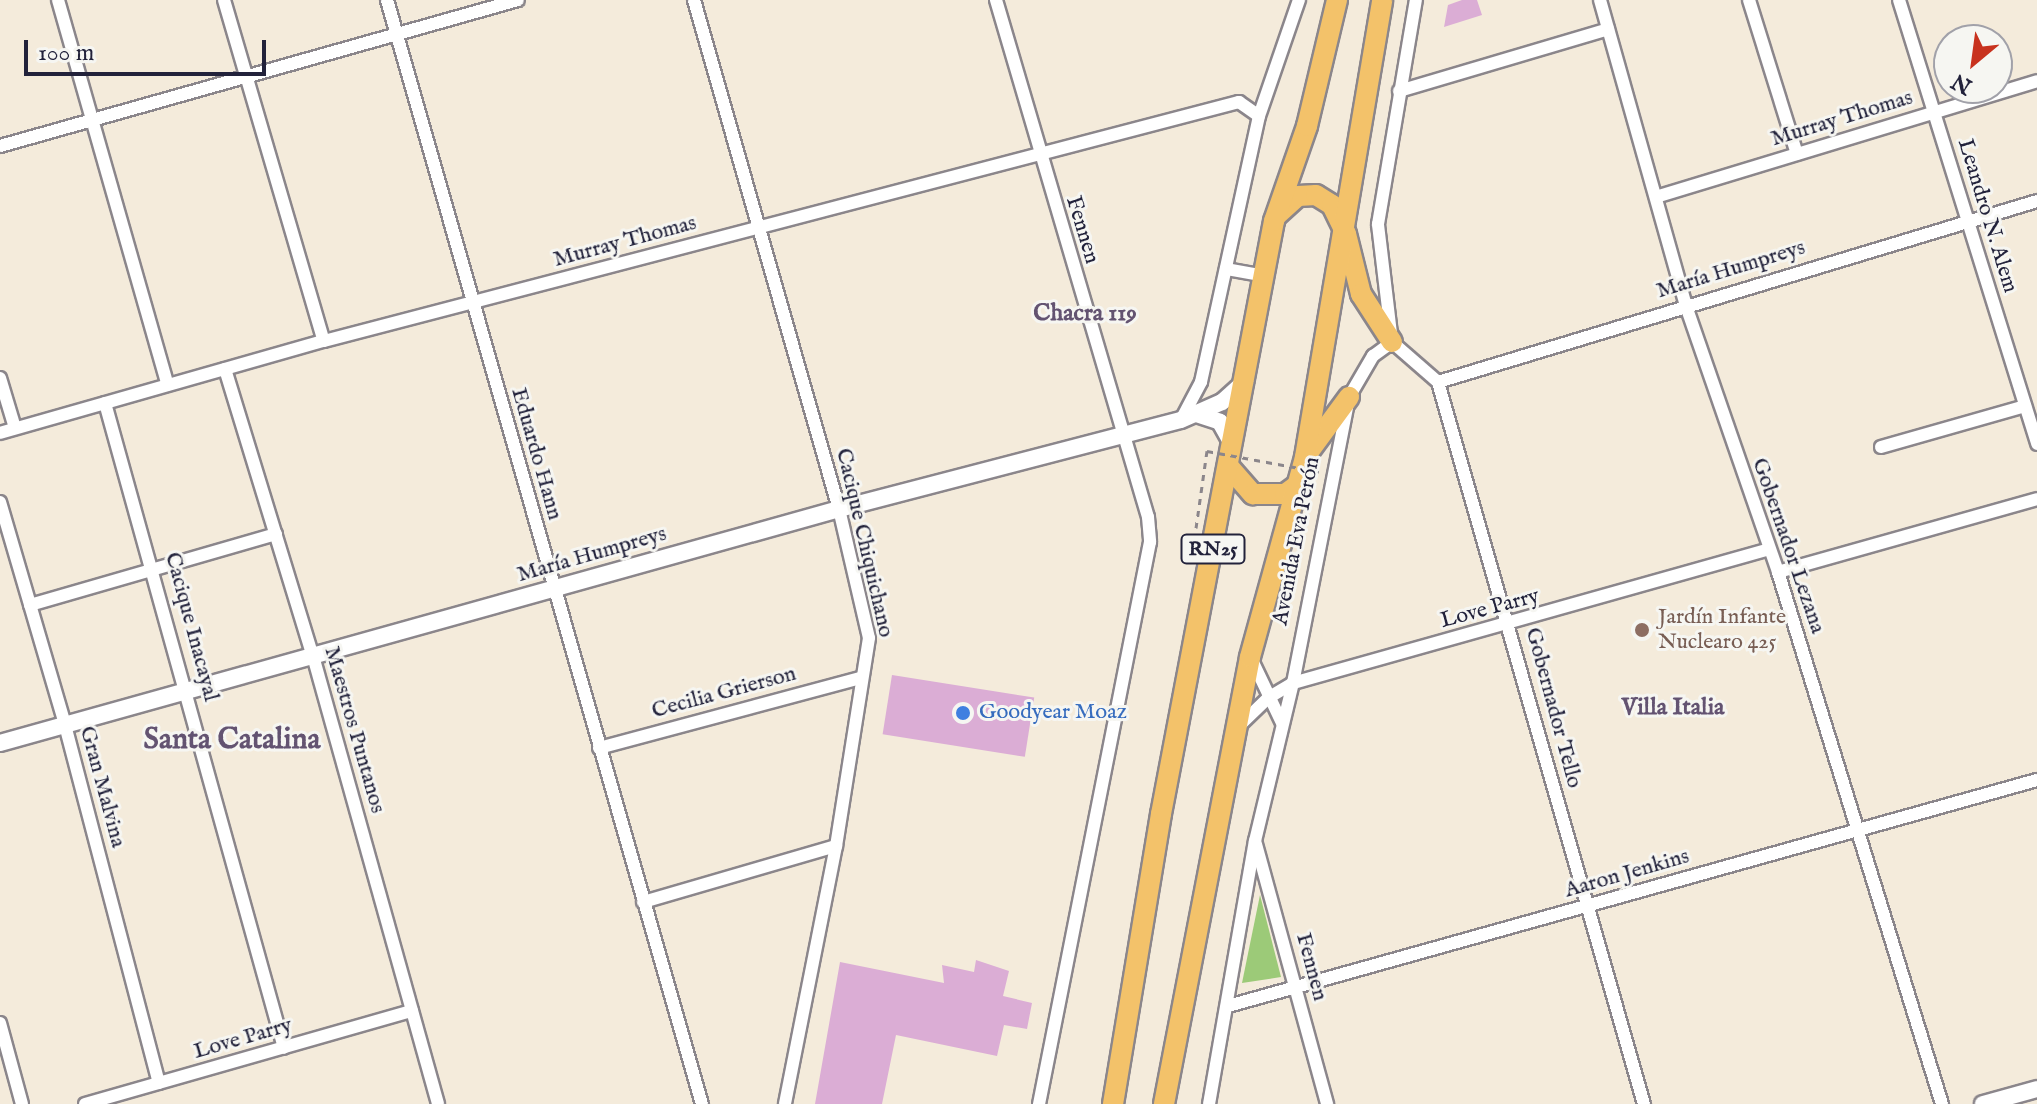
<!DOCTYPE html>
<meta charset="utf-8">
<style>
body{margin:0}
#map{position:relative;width:2037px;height:1104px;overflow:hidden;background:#f4ebdb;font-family:"IM FELL English",serif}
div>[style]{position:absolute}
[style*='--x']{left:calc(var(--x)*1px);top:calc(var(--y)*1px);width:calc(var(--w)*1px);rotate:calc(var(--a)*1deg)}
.green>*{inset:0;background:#9cca78}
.building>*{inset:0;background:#dbadd5;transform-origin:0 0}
.path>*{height:3px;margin-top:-1.5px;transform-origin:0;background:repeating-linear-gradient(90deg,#8b868b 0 6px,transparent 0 12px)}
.roads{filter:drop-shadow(2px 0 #8b868b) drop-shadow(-2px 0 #8b868b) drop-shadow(0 2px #8b868b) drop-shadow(0 -2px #8b868b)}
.minor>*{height:12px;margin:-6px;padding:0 6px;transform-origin:6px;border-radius:6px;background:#fff}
.tertiary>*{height:16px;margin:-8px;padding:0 8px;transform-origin:8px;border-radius:8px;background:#fff}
.primary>*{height:20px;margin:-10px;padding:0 10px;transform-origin:10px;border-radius:10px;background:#f3c26a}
.path-bridge>*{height:3px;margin-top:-1.5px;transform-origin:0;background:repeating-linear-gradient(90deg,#8b868b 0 6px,transparent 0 12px)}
.dots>*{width:22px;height:22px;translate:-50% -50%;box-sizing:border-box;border:4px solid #f6f6f2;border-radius:50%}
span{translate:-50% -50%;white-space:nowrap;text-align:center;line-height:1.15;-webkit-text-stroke:6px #f6f6f2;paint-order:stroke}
.shield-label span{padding:2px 6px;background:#f6f6f2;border:2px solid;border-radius:6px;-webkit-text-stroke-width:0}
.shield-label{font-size:20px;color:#22223b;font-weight:700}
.street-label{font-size:22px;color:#22223b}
.education-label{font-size:22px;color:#785e54}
.left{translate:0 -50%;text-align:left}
.shop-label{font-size:22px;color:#366cbe}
.neighbourhood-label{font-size:24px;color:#635371;font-weight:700}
.district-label{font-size:30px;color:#635371;font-weight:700}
.north{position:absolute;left:1933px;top:24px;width:80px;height:80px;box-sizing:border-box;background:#f6f6f2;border:2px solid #a1a1a9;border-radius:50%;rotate:209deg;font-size:22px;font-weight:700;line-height:32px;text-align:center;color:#22223b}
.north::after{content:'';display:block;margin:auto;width:28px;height:36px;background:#c8321e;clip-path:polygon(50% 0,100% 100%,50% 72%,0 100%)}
.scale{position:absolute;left:24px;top:40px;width:242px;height:36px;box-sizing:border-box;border:4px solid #22223b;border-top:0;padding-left:10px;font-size:24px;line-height:28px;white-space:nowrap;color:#22223b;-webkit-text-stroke:6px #f6f6f2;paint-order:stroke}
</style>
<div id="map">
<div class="green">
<div style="clip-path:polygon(1260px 895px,1281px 977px,1242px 983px)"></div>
</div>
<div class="building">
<div style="clip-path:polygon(1462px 0,1477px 0,1482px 15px,1444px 27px,1448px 5px)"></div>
<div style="left:892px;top:675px;width:144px;height:60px;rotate:9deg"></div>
<div style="clip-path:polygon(976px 960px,1009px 971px,1003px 996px,1032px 1003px,1027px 1029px,1004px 1025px,997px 1056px,896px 1035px,882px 1104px,815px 1104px,840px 962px,944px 983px,942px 965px,974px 972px)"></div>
</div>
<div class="path">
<div style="--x:1196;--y:528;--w:78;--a:-81.9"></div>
</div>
<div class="roads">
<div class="minor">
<div style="--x:58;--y:0;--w:400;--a:74.1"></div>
<div style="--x:224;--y:0;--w:355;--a:73.7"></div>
<div style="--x:387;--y:0;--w:1148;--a:74.08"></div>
<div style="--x:694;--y:0;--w:529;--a:74.1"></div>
<div style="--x:839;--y:509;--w:132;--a:76.9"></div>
<div style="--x:869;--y:638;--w:211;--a:99"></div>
<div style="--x:836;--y:846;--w:263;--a:101.2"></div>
<div style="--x:996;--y:0;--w:539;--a:73.62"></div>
<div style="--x:1148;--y:517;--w:25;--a:85"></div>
<div style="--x:1150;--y:542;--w:573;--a:101.17"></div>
<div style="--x:1600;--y:0;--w:318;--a:74.3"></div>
<div style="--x:1686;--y:306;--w:281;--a:70.9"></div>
<div style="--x:1778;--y:572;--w:557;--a:72.87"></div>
<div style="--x:1749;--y:0;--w:161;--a:72.7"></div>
<div style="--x:1899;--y:0;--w:465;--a:72.7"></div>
<div style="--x:1399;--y:91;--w:218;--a:-16.5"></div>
<div style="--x:0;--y:146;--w:538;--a:-15.74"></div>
<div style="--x:1659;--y:196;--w:395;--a:-16.9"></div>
<div style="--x:1226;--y:269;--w:39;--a:10"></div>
<div style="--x:1392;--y:342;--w:61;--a:41"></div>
<div style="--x:1438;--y:382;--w:751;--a:74.08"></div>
<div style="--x:225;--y:369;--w:300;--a:73"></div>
<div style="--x:313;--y:656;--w:465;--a:74.4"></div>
<div style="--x:0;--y:378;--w:52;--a:73.3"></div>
<div style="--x:1438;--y:382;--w:626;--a:-16.81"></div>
<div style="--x:105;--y:403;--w:669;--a:74.49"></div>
<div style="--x:1181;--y:420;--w:43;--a:-62.2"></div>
<div style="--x:1201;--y:382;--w:272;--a:-77.7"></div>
<div style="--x:1259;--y:116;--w:123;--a:-71"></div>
<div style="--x:0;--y:433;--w:337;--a:-15.9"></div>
<div style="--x:324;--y:341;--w:946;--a:-14.64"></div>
<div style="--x:1239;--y:102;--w:24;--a:35"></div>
<div style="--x:1881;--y:447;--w:150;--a:-15.9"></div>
<div style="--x:0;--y:502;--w:232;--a:73.7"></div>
<div style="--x:65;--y:725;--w:370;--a:75.3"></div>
<div style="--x:1778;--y:572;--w:269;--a:-15.7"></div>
<div style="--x:30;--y:605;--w:256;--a:-16.1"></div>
<div style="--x:1251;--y:658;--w:72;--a:64.5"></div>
<div style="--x:1239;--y:726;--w:40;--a:-44"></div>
<div style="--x:1268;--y:698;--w:29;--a:-31"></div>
<div style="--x:1293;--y:683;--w:492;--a:-15.7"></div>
<div style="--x:599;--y:748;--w:270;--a:-15"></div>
<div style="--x:1256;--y:844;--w:270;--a:74.7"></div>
<div style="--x:643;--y:902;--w:201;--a:-16.2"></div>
<div style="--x:1228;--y:1006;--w:840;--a:-15.61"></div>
<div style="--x:0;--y:1023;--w:84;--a:74.8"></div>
<div style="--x:85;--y:1104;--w:340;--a:-15.9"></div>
<div style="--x:1209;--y:1104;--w:267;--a:-80.1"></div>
<div style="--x:1255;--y:841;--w:163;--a:-76.5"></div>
<div style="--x:1293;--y:683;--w:291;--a:-78.9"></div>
<div style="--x:1349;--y:397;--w:48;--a:-59.7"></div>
<div style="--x:1373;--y:356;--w:24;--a:-36"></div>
<div style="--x:1392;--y:342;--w:119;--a:-96.8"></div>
<div style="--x:1378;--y:224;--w:227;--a:-80.4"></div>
</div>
<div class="tertiary">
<div style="--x:1196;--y:414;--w:25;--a:18"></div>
<div style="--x:1220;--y:422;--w:25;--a:61"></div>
<div style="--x:0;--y:743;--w:871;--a:-15.58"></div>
<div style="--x:839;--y:509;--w:353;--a:-14.6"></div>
<div style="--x:1181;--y:420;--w:45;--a:-23.7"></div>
<div style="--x:1222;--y:402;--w:31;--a:-42"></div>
<div style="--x:1983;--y:1104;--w:56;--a:-15.5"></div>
</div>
<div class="primary">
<div style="--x:1278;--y:214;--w:27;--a:-42"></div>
<div style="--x:1298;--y:196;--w:18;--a:-3"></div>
<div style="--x:1316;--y:195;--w:19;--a:32"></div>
<div style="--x:1332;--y:205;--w:32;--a:64"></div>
<div style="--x:1346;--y:234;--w:62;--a:76"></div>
<div style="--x:1361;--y:294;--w:57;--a:57.1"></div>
<div style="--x:1310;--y:450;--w:66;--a:-53.7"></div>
<div style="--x:1230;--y:468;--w:35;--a:49"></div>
<div style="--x:1253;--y:494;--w:32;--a:0"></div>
<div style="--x:1285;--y:494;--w:17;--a:-36"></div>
<div style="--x:1113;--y:1104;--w:294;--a:-80.6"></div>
<div style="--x:1161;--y:814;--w:604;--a:-79.21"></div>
<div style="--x:1274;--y:221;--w:101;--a:-70.8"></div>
<div style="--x:1307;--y:126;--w:130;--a:-76.6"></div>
<div style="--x:1164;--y:1104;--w:455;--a:-79.1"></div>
<div style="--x:1250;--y:657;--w:207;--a:-74.6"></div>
<div style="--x:1305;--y:457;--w:463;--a:-80.4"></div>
</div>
</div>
<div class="path-bridge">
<div style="--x:1207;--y:451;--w:116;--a:10.4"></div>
</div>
<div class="dots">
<div style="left:1642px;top:630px;background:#8d6e63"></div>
<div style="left:963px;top:713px;background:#3f7fe0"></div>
</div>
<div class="shield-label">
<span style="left:1213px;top:549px">RN25</span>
</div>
<div class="street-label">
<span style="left:1842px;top:119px;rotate:-17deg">Murray Thomas</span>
<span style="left:1987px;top:216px;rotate:73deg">Leandro N. Alem</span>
<span style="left:1082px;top:230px;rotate:73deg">Fennen</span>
<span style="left:625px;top:242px;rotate:-15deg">Murray Thomas</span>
<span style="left:1731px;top:270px;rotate:-17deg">María Humpreys</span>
<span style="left:536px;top:454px;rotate:74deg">Eduardo Hann</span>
<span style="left:1297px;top:541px;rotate:-79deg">Avenida Eva Perón</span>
<span style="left:864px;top:543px;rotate:77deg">Cacique Chiquichano</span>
<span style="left:1788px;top:546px;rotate:71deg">Gobernador Lezana</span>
<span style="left:592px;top:555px;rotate:-16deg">María Humpreys</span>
<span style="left:1490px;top:609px;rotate:-15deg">Love Parry</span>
<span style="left:191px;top:627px;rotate:75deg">Cacique Inacayal</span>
<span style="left:724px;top:693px;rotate:-15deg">Cecilia Grierson</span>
<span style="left:1553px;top:708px;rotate:75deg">Gobernador Tello</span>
<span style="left:354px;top:730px;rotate:74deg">Maestros Puntanos</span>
<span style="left:102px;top:787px;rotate:75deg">Gran Malvina</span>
<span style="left:1627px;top:874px;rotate:-16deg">Aaron Jenkins</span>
<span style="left:1311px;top:967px;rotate:75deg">Fennen</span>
<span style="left:243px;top:1039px;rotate:-16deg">Love Parry</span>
</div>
<div class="education-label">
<span class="left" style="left:1658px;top:630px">Jardín Infante<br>Nuclearo 425</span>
</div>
<div class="shop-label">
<span class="left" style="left:979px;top:713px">Goodyear Moaz</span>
</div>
<div class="neighbourhood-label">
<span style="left:1085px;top:314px">Chacra 119</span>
<span style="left:1673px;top:708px">Villa Italia</span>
</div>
<div class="district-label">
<span style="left:232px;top:740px">Santa Catalina</span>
</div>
<div class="north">N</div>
<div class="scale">100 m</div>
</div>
